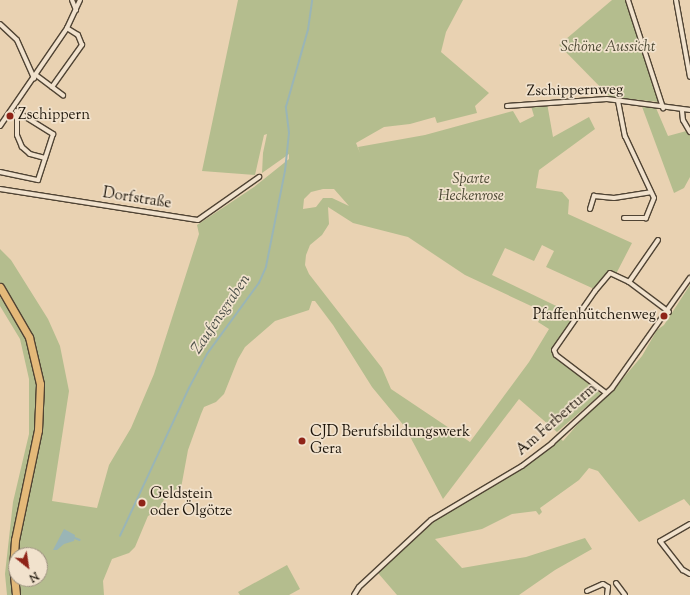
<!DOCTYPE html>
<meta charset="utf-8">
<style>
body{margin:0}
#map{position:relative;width:690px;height:595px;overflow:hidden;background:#e9d2b2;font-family:"Sorts Mill Goudy",serif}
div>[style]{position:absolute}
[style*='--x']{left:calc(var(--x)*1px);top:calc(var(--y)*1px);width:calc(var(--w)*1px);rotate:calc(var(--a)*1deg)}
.green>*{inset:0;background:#b4bd8e}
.water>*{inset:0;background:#9ab5b6}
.stream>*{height:1.5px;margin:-0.75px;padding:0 0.75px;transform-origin:0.75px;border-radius:0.75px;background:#9ab5b6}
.roads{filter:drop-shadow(1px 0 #504434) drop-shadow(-1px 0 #504434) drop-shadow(0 1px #504434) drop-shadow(0 -1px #504434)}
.street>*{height:4px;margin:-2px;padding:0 2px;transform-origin:2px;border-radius:2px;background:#f1e2cd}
.primary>*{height:7px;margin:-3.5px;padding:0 3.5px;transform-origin:3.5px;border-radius:3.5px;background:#e4b979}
.dots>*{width:11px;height:11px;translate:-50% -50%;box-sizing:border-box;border:2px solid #f1e2cd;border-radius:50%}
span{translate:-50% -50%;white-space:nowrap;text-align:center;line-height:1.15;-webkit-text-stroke:3.5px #f1e2cd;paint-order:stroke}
.park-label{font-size:15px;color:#4a4732;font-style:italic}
.street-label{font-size:15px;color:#1d150a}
.poi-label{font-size:15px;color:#1d150a}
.left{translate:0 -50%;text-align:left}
.right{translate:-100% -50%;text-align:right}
.water-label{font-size:16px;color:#494d46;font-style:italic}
.north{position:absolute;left:8px;top:547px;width:40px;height:40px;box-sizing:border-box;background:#f1e2cd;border:1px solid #9c907f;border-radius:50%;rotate:150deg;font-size:11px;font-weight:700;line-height:16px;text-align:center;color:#1d150a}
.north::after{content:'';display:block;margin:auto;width:14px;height:18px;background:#8f2418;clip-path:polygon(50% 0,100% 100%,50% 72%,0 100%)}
</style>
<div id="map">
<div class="green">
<div style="clip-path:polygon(evenodd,238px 0,463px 0,446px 32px,441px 52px,489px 93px,475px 106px,477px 113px,437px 123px,435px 117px,410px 124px,384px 127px,356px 143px,360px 153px,358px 147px,425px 135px,513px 111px,520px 123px,534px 116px,531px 106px,547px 103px,553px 137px,589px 117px,595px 129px,539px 170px,536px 188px,562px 192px,569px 200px,568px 214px,632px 243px,616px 274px,610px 270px,596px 287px,592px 288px,546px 267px,554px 251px,542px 245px,534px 261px,505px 248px,492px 275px,575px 315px,551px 350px,601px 394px,557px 432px,519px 399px,443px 499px,405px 427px,372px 387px,333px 325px,315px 301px,312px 301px,309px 310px,275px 321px,245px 347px,238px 359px,224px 394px,216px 402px,204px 407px,201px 414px,188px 450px,181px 488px,176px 491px,170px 490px,157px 511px,148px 516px,135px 547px,129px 553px,112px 559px,103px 581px,104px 595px,19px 595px,17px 579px,40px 579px,40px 555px,16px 555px,39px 438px,43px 392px,32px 338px,18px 309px,0 282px,0 249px,11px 260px,48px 319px,60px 346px,69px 391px,52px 501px,97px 508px,109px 465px,131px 428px,154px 374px,199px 234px,197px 225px,254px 187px,289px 159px,289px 154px,262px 173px,263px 153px,267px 134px,264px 135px,255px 175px,202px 171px,238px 0,323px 189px,334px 189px,349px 206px,332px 198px,323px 198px,316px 207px,303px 209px,304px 199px,311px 192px,323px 189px,238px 0,328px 207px,353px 223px,408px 237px,465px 275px,544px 312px,538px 322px,549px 329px,529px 362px,470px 442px,391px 389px,382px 368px,309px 274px,305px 265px,306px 255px,310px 245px,322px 235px,329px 224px,328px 207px)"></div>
<div style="clip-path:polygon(612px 0,626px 0,659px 102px,610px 97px,559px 45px)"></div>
<div style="clip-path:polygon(641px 104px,656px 108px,668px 136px,690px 130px,690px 177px,684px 188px,674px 193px)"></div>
<div style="clip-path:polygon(690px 285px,690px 506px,684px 499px,639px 522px,598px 471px,589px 468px,579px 480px,540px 508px,542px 512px,539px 515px,536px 511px,512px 514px,482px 529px,435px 539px,462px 568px,526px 557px,585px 538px,592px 549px,555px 570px,519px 595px,397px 595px,378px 573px,438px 518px,527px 465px,560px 438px,563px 441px,592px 408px,613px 390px,642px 356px,657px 330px,664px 325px)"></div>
<div style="clip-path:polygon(0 297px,18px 323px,27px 341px,37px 376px,38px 396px,35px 435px,20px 500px,13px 595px,7px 595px,5px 574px,13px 502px,29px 434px,29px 379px,20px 339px,0 306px)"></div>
<div style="clip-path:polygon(287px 565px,300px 589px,289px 595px,240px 595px,238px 592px)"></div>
</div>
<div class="water">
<div style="clip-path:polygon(64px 529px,75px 535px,74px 541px,64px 544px,57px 550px,53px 550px)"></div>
</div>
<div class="stream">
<div style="--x:120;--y:536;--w:163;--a:-65"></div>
<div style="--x:189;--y:388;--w:38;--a:-62"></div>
<div style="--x:207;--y:354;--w:88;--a:-53.8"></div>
<div style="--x:259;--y:283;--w:17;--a:-66"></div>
<div style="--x:266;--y:267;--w:98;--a:-78.8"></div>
<div style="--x:285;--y:171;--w:38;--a:-84"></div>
<div style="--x:289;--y:133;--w:26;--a:-97"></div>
<div style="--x:286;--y:107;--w:80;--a:-74.1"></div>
<div style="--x:308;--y:30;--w:30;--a:-82"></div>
<div style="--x:75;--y:538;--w:5;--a:22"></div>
</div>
<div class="roads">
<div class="street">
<div style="--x:72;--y:0;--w:11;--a:68"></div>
<div style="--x:628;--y:0;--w:114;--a:72"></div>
<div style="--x:676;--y:0;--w:78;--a:79.7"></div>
<div style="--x:0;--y:24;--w:23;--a:43"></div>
<div style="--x:17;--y:40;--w:42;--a:65.9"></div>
<div style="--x:36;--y:75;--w:34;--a:37"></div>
<div style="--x:52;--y:87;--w:52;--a:-54.5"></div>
<div style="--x:82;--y:45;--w:11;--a:-112"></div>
<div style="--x:78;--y:35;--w:13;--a:-148"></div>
<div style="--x:618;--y:101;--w:36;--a:79"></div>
<div style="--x:625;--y:136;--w:68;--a:64.9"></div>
<div style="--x:654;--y:198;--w:22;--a:112"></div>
<div style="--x:646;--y:218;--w:22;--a:180"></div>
<div style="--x:507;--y:106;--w:100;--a:-4"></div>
<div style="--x:607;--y:99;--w:84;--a:7.5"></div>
<div style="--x:16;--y:111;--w:44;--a:31.9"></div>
<div style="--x:53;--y:134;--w:25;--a:108"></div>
<div style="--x:682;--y:111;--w:9;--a:84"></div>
<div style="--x:683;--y:120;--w:14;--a:60"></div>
<div style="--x:0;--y:126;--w:119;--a:-55.6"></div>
<div style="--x:67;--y:28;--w:31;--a:-65"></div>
<div style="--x:0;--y:172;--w:39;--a:12"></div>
<div style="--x:38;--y:180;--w:23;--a:-72"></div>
<div style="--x:45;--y:158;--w:16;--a:-165"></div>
<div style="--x:30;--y:154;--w:11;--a:-139"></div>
<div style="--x:22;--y:147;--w:13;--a:-113"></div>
<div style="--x:17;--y:135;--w:23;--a:-90"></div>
<div style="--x:0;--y:189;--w:200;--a:8.9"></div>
<div style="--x:198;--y:220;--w:75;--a:-35.2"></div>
<div style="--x:590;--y:209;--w:14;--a:-73"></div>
<div style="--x:594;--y:196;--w:20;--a:6"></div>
<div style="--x:614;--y:198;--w:37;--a:-9"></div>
<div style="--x:629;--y:282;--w:51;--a:-55.4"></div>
<div style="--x:606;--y:393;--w:63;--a:-142.8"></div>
<div style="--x:556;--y:355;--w:5;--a:-112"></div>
<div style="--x:554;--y:350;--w:72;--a:-55.2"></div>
<div style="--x:595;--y:291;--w:23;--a:-50"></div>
<div style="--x:610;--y:273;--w:21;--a:25"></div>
<div style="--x:629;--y:282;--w:50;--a:36.9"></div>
<div style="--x:690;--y:524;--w:34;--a:150"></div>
<div style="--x:660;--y:541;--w:37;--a:52"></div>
<div style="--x:683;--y:570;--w:8;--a:30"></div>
<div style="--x:616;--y:583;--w:15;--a:53"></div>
<div style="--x:587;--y:591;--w:17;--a:-24"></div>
<div style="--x:603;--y:584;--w:6;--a:31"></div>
<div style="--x:608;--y:587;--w:8;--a:97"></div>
<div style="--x:354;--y:595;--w:9;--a:-58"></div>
<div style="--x:359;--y:587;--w:98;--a:-42.9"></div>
<div style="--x:431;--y:520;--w:106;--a:-30.7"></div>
<div style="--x:522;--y:466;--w:38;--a:-37"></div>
<div style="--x:552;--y:443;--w:81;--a:-42.5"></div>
<div style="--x:612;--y:388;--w:135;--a:-54.7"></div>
</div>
<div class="primary">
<div style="--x:0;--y:287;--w:58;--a:59.9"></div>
<div style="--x:29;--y:337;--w:48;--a:76.8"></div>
<div style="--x:40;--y:384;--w:46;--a:92.5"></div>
<div style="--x:38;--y:430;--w:112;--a:101.8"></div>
<div style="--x:15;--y:540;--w:26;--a:94"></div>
<div style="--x:13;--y:566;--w:29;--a:84"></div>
</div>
</div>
<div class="dots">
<div style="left:10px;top:116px;background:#8f2418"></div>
<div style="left:664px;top:316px;background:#8f2418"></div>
<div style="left:302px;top:441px;background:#8f2418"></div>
<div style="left:142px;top:503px;background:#8f2418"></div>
</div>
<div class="park-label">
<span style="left:608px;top:48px">Schöne Aussicht</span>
<span style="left:471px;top:188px">Sparte<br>Heckenrose</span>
</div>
<div class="street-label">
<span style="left:575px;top:91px;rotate:-1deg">Zschippernweg</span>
<span style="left:137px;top:199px;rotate:9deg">Dorfstraße</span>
<span style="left:557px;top:420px;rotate:-41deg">Am Ferberturm</span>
</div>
<div class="poi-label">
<span class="left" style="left:18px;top:116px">Zschippern</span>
<span class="right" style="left:656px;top:316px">Pfaffenhütchenweg</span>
<span class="left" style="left:310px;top:441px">CJD Berufsbildungswerk<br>Gera</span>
<span class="left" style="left:150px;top:503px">Geldstein<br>oder Ölgötze</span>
</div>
<div class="water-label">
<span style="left:222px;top:315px;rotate:-56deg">Zaufensgraben</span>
</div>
<div class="north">N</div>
</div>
